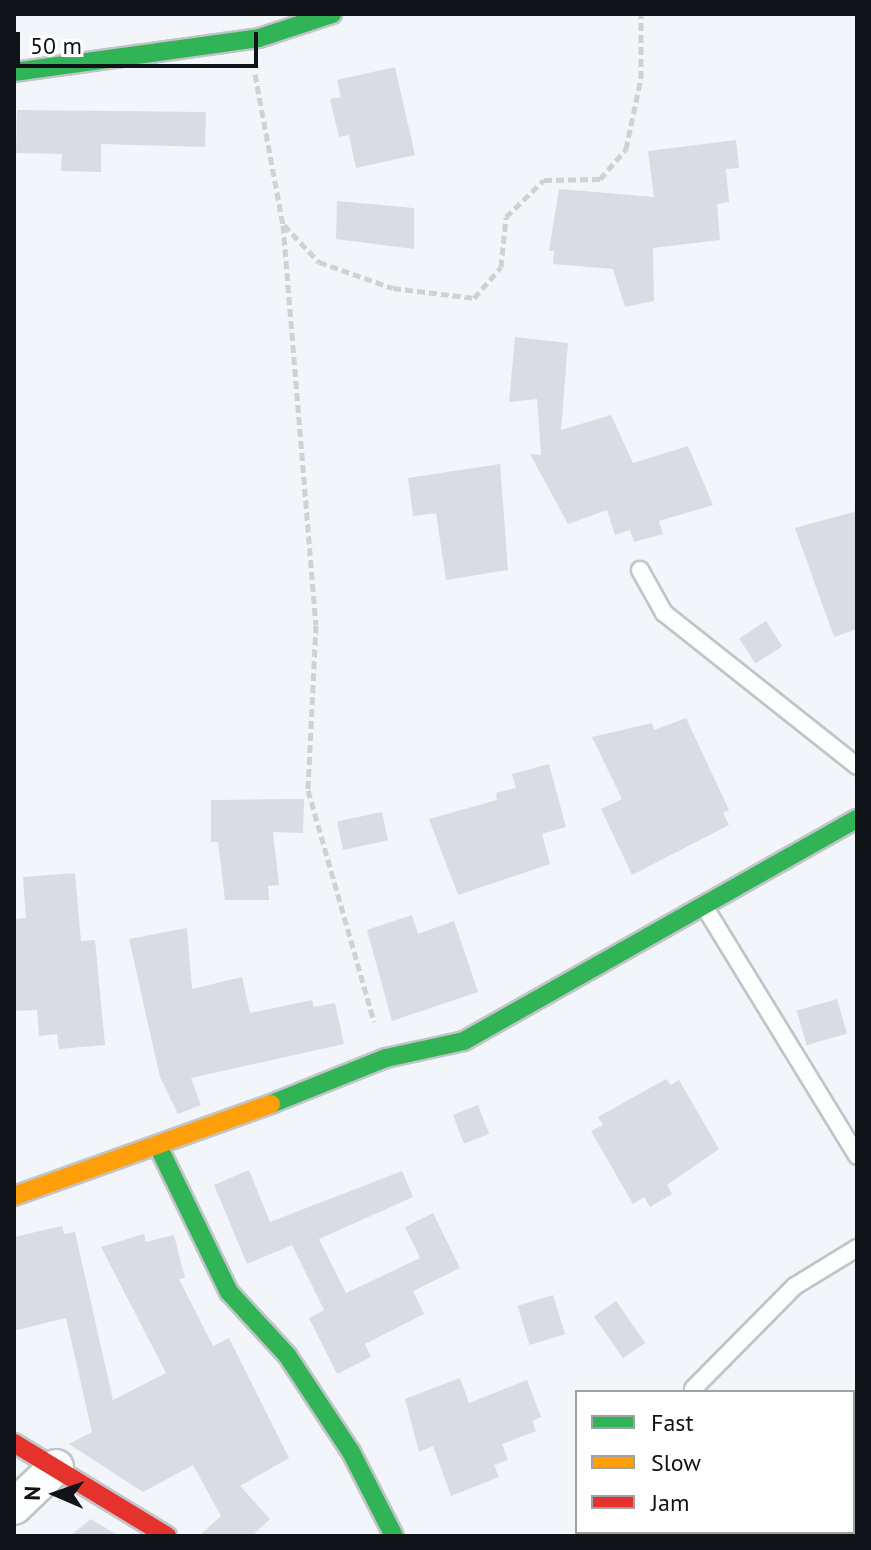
<!DOCTYPE html>
<style>
body{margin:0}
#map{position:relative;width:871px;height:1550px;overflow:hidden;background:#f2f5fa;font-family:"PT Sans",sans-serif}
div>[style]{position:absolute}
[style*='--x']{left:calc(var(--x)*1px);top:calc(var(--y)*1px);width:calc(var(--w)*1px);rotate:calc(var(--a)*1deg)}
.building>*{inset:0;background:#d9dce1;transform-origin:0 0}
.path>*{height:5px;margin-top:-2.5px;transform-origin:0;background:repeating-linear-gradient(90deg,#d0d1d3 0 8px,transparent 0 12px)}
.roads{filter:drop-shadow(2px 0 #c1c4c8) drop-shadow(-2px 0 #c1c4c8) drop-shadow(0 2px #c1c4c8) drop-shadow(0 -2px #c1c4c8)}
.lane>*{height:16px;margin:-8px;padding:0 8px;transform-origin:8px;border-radius:8px;background:#fdfefe}
.street>*{height:34px;margin:-17px;padding:0 17px;transform-origin:17px;border-radius:17px;background:#fdfefe}
.fast>*{height:18px;margin:-9px;padding:0 9px;transform-origin:9px;border-radius:9px;background:#30b455}
.slow>*{height:18px;margin:-9px;padding:0 9px;transform-origin:9px;border-radius:9px;background:#ff9f0a}
.jam>*{height:18px;margin:-9px;padding:0 9px;transform-origin:9px;border-radius:9px;background:#e5322d}
span{translate:-50% -50%;white-space:nowrap;text-align:center;line-height:1.15;-webkit-text-stroke:7px #fff;paint-order:stroke}
.frame{position:absolute;inset:0;border:16px solid #101318;pointer-events:none}
.legend{position:absolute;left:575px;top:1390px;width:280px;height:144px;box-sizing:border-box;background:#fff;border:2px solid #9fa1a3;margin:0;padding:10px 14px;list-style:none;font-size:24px;color:#101318}
.legend li{display:flex;align-items:center;gap:16px;height:40px}
.legend b{width:40px;border:2px solid #9fa1a3}
.north{position:absolute;left:16px;top:1454px;width:80px;height:80px;-webkit-text-stroke:6px #fff;paint-order:stroke;rotate:272deg;font-size:22px;font-weight:700;line-height:32px;text-align:center;color:#101318}
.north::after{content:'';display:block;margin:auto;width:28px;height:36px;background:#101318;clip-path:polygon(50% 0,100% 100%,50% 72%,0 100%)}
.scale{position:absolute;left:16px;top:32px;width:242px;height:36px;box-sizing:border-box;border:4px solid #101318;border-top:0;padding-left:10px;font-size:24px;line-height:28px;white-space:nowrap;color:#101318;-webkit-text-stroke:6px #fff;paint-order:stroke}
</style>
<div id="map">
<div class="building">
<div style="clip-path:polygon(395px 67px,415px 155px,356px 168px,349px 135px,339px 137px,330px 99px,341px 97px,337px 80px)"></div>
<div style="clip-path:polygon(17px 110px,206px 112px,205px 147px,101px 144px,101px 172px,61px 171px,62px 154px,16px 153px)"></div>
<div style="clip-path:polygon(736px 140px,739px 168px,726px 169px,729px 202px,717px 204px,720px 240px,653px 248px,654px 301px,625px 307px,613px 269px,553px 264px,554px 251px,549px 251px,559px 189px,654px 197px,648px 151px)"></div>
<div style="clip-path:polygon(337px 201px,414px 208px,414px 249px,336px 239px)"></div>
<div style="clip-path:polygon(515px 337px,568px 343px,561px 430px,611px 415px,633px 463px,688px 446px,713px 505px,659px 521px,663px 534px,634px 542px,630px 530px,615px 535px,607px 510px,568px 524px,530px 454px,541px 455px,537px 399px,509px 402px)"></div>
<div style="clip-path:polygon(500px 464px,508px 570px,446px 580px,436px 513px,413px 516px,408px 478px)"></div>
<div style="clip-path:polygon(857px 511px,857px 629px,834px 637px,795px 528px)"></div>
<div style="left:766px;top:621px;width:30px;height:32px;rotate:57deg"></div>
<div style="clip-path:polygon(686px 718px,729px 810px,723px 813px,729px 825px,632px 875px,601px 809px,622px 799px,592px 737px,652px 723px,654px 730px)"></div>
<div style="clip-path:polygon(549px 764px,566px 827px,542px 834px,550px 864px,458px 895px,429px 819px,497px 800px,496px 793px,516px 788px,512px 774px)"></div>
<div style="clip-path:polygon(304px 799px,303px 833px,273px 832px,279px 885px,268px 886px,269px 900px,225px 900px,218px 842px,211px 842px,211px 800px)"></div>
<div style="left:382px;top:812px;width:29px;height:46px;rotate:78deg"></div>
<div style="clip-path:polygon(75px 873px,81px 941px,95px 940px,105px 1045px,59px 1049px,57px 1034px,39px 1036px,37px 1010px,14px 1011px,14px 919px,26px 918px,23px 877px)"></div>
<div style="clip-path:polygon(412px 915px,418px 934px,454px 921px,478px 992px,392px 1021px,367px 930px)"></div>
<div style="clip-path:polygon(187px 928px,192px 989px,242px 977px,250px 1013px,312px 1000px,314px 1007px,335px 1003px,344px 1044px,191px 1078px,201px 1105px,178px 1114px,160px 1077px,129px 939px)"></div>
<div style="left:837px;top:999px;width:36px;height:42px;rotate:74deg"></div>
<div style="clip-path:polygon(666px 1079px,671px 1085px,679px 1080px,719px 1149px,667px 1185px,672px 1194px,650px 1207px,644px 1197px,633px 1204px,591px 1131px,603px 1125px,598px 1117px)"></div>
<div style="left:478px;top:1105px;width:31px;height:27px;rotate:69deg"></div>
<div style="clip-path:polygon(249px 1170px,270px 1222px,402px 1171px,413px 1197px,319px 1239px,346px 1293px,420px 1258px,405px 1227px,433px 1213px,460px 1268px,413px 1291px,424px 1314px,365px 1344px,371px 1357px,337px 1374px,309px 1318px,324px 1310px,292px 1245px,247px 1264px,214px 1185px)"></div>
<div style="clip-path:polygon(62px 1226px,64px 1234px,75px 1232px,113px 1400px,166px 1373px,101px 1247px,144px 1234px,146px 1242px,174px 1235px,185px 1278px,179px 1279px,213px 1346px,229px 1338px,289px 1458px,240px 1486px,270px 1519px,252px 1536px,199px 1536px,221px 1516px,193px 1465px,143px 1492px,69px 1444px,92px 1432px,66px 1318px,14px 1331px,14px 1237px)"></div>
<div style="left:553px;top:1295px;width:41px;height:37px;rotate:73deg"></div>
<div style="left:616px;top:1301px;width:51px;height:27px;rotate:55deg"></div>
<div style="clip-path:polygon(460px 1378px,469px 1403px,527px 1380px,541px 1417px,532px 1421px,536px 1431px,502px 1444px,508px 1460px,494px 1465px,499px 1477px,451px 1496px,433px 1446px,419px 1452px,405px 1399px)"></div>
<div style="clip-path:polygon(91px 1519px,119px 1536px,70px 1536px)"></div>
</div>
<div class="path">
<div style="--x:255;--y:74;--w:154;--a:79.5"></div>
<div style="--x:283;--y:225;--w:401;--a:85.3"></div>
<div style="--x:316;--y:625;--w:165;--a:92.8"></div>
<div style="--x:308;--y:790;--w:241;--a:74.1"></div>
<div style="--x:284;--y:225;--w:51;--a:46.6"></div>
<div style="--x:319;--y:262;--w:78;--a:19.4"></div>
<div style="--x:393;--y:288;--w:82;--a:7"></div>
<div style="--x:474;--y:298;--w:41;--a:-48.9"></div>
<div style="--x:501;--y:267;--w:50;--a:-84.3"></div>
<div style="--x:506;--y:217;--w:53;--a:-44.2"></div>
<div style="--x:544;--y:180;--w:56;--a:-1"></div>
<div style="--x:600;--y:179;--w:40;--a:-49"></div>
<div style="--x:626;--y:149;--w:73;--a:-78.1"></div>
<div style="--x:641;--y:78;--w:64;--a:-90"></div>
</div>
<div class="roads">
<div class="lane">
<div style="--x:640;--y:570;--w:49;--a:60.8"></div>
<div style="--x:664;--y:613;--w:246;--a:38.4"></div>
<div style="--x:704;--y:906;--w:293;--a:58.5"></div>
<div style="--x:693;--y:1389;--w:145;--a:-45.3"></div>
<div style="--x:795;--y:1286;--w:73;--a:-31.5"></div>
</div>
<div class="street">
<div style="--x:14;--y:1507;--w:58;--a:-43.6"></div>
</div>
<div class="fast">
<div style="--x:14;--y:72;--w:247;--a:-7.9"></div>
<div style="--x:259;--y:38;--w:77;--a:-18.2"></div>
<div style="--x:271;--y:1104;--w:124;--a:-21.8"></div>
<div style="--x:386;--y:1058;--w:80;--a:-12.3"></div>
<div style="--x:464;--y:1041;--w:451;--a:-29.5"></div>
<div style="--x:159;--y:1148;--w:160;--a:64.1"></div>
<div style="--x:229;--y:1292;--w:86;--a:47.4"></div>
<div style="--x:287;--y:1355;--w:116;--a:56.6"></div>
<div style="--x:351;--y:1452;--w:94;--a:62.9"></div>
</div>
<div class="slow">
<div style="--x:14;--y:1196;--w:273;--a:-19.7"></div>
</div>
<div class="jam">
<div style="--x:14;--y:1443;--w:179;--a:31.3"></div>
</div>
</div>
<div class="frame"></div>
<ul class="legend">
<li><b style="height:10px;background:#30b455"></b>Fast</li>
<li><b style="height:10px;background:#ff9f0a"></b>Slow</li>
<li><b style="height:10px;background:#e5322d"></b>Jam</li>
</ul>
<div class="north">N</div>
<div class="scale">50 m</div>
</div>
